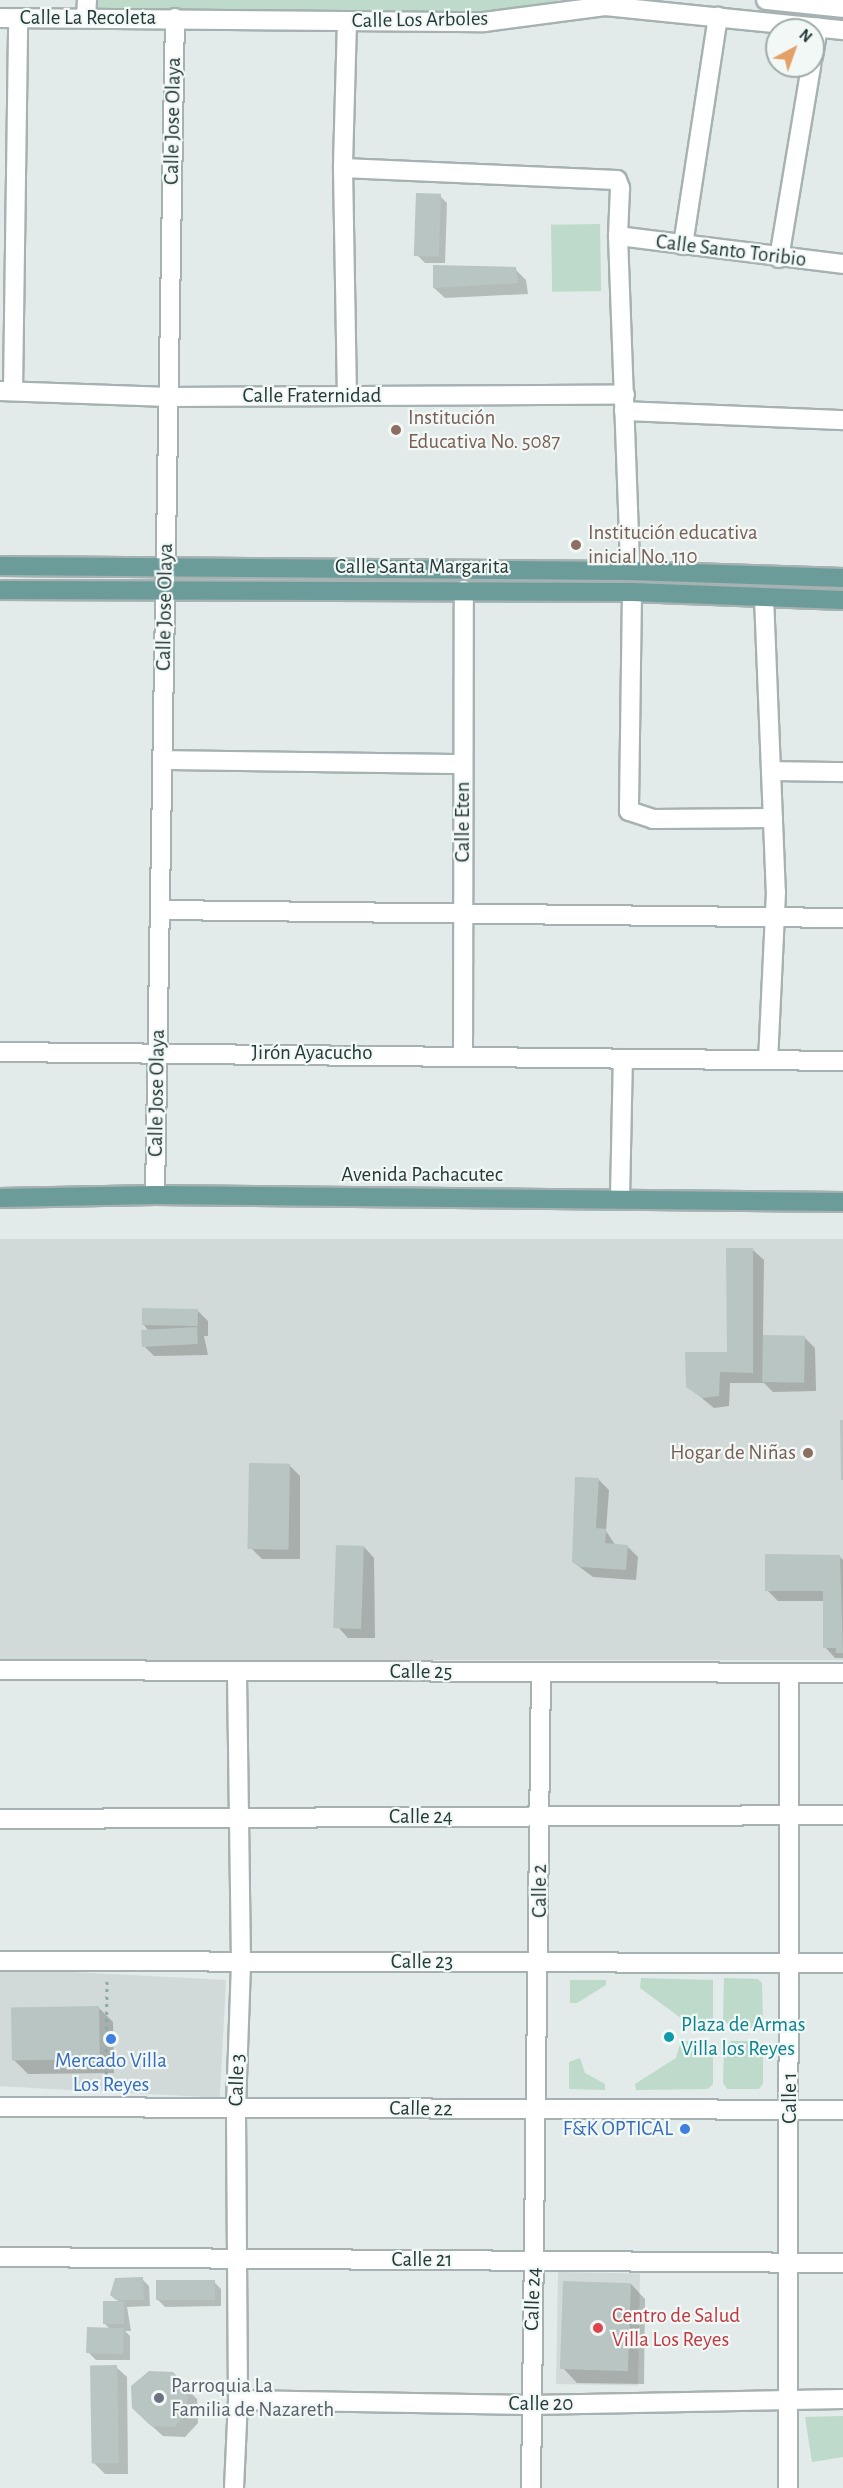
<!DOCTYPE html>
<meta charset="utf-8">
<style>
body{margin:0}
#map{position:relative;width:843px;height:2488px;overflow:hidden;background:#e2ebe9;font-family:"Alegreya Sans",sans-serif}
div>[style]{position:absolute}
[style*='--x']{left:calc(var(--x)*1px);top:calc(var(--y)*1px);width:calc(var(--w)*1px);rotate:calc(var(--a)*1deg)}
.built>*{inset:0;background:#d1dad8;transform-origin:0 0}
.green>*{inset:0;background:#bddacb;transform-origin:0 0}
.shadow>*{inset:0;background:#0003}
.building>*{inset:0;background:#b8c5c2;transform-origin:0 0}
.path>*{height:3px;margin-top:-1.5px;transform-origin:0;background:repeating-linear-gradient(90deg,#86aba8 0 3px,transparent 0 7.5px)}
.roads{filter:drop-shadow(2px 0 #a5b2b1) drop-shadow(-2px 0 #a5b2b1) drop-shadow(0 2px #a5b2b1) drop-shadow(0 -2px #a5b2b1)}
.minor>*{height:18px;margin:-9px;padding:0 9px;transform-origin:9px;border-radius:9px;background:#fff}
.major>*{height:18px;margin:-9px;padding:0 9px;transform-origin:9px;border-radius:9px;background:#6b9c9a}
.dots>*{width:16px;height:16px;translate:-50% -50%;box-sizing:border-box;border:3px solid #f2f8f6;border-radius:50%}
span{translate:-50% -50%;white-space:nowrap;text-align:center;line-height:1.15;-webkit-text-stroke:4.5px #f2f8f6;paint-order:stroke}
.street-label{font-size:21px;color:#243a39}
.education-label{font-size:21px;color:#785e54}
.left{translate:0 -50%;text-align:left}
.right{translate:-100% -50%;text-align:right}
.culture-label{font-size:21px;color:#0d838f}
.shop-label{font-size:21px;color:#366cbe}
.health-label{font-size:21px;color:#be3a42}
.worship-label{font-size:21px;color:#5b616d}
.north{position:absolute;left:765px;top:18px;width:60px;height:60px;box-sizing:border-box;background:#f2f8f6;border:2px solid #a0acaa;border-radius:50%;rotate:41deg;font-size:16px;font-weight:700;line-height:24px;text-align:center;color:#243a39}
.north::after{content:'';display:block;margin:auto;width:21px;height:27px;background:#e4a167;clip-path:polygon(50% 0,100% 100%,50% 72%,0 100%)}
</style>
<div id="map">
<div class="built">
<div style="left:843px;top:1239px;width:421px;height:843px;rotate:90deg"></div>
<div style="left:226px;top:1980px;width:118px;height:226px;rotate:93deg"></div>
<div style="left:558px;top:2272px;width:82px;height:112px;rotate:1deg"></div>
</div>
<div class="green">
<div style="clip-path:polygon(94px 0,561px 0,487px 14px,97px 10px)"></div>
<div style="left:600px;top:224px;width:67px;height:49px;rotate:89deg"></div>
<div style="clip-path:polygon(641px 1978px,713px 1980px,713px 2018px,704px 2026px,693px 2027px,640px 1988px)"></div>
<div style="clip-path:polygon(724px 1978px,758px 1979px,762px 1983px,763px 2022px,758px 2028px,732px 2028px,723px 2019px)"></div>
<div style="clip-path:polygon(570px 1980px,606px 1980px,606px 1985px,577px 2003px,570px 2003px)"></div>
<div style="clip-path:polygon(681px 2041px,705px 2041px,713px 2049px,713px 2084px,708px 2089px,636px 2090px,635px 2084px,676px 2058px)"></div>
<div style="clip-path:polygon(731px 2041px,759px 2041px,763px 2045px,763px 2084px,759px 2089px,727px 2089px,723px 2083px,724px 2048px)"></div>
<div style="clip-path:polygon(580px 2058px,585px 2073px,605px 2084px,605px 2090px,569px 2089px,569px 2062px)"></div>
<div style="clip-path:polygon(843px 2416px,843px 2457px,812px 2462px,805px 2417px)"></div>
</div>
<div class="shadow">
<div style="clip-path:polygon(440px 196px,447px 203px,445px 263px,425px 263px,418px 256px)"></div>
<div style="clip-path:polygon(515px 269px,526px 280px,528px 294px,445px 298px,434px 288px)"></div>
<div style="clip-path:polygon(753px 1250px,764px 1260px,763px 1337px,805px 1338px,815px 1348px,816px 1391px,773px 1392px,764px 1383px,730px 1383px,729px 1406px,714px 1408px,687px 1386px,729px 1354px)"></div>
<div style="clip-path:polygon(197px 1310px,208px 1321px,208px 1336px,204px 1336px,208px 1355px,154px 1356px,143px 1345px,148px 1330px,143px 1324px)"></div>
<div style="clip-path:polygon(289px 1465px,300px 1476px,300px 1559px,262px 1559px,251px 1548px)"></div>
<div style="clip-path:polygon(598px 1479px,609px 1490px,606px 1531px,616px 1546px,627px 1546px,638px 1557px,636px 1580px,593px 1577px,573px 1562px)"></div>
<div style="clip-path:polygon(364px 1547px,374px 1558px,375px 1638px,348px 1638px,338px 1627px)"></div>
<div style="clip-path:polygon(839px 1556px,843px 1560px,843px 1658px,835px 1658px,825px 1647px,825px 1601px,778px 1601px,767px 1590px)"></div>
<div style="clip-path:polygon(99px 2008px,113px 2022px,114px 2073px,28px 2074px,14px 2060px)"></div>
<div style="clip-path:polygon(142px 2279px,149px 2286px,150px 2306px,127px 2307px,131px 2331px,125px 2331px,130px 2336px,130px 2360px,96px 2360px,89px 2353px,110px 2329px,105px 2324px,120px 2303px,112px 2294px)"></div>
<div style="clip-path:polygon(214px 2282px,221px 2289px,221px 2306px,165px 2307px,158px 2300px)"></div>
<div style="clip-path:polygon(631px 2284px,645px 2299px,644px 2384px,577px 2383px,563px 2368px)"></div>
<div style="clip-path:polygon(116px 2367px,127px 2377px,128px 2474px,105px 2474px,94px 2463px)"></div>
<div style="clip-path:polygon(172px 2374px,197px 2399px,198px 2423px,185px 2437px,163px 2436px,144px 2419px)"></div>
</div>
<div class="building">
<div style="left:416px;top:193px;width:25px;height:63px;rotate:2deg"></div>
<div style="clip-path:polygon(433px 265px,516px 267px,518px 283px,433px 288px)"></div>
<div style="clip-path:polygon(726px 1248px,753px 1248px,753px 1373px,720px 1372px,719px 1396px,702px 1398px,686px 1387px,685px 1352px,727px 1352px)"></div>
<div style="left:142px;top:1308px;width:56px;height:17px;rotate:1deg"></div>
<div style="left:197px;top:1327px;width:17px;height:56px;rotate:87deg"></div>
<div style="left:763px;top:1335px;width:42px;height:47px;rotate:1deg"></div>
<div style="clip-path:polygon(840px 1420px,843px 1420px,843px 1480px,841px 1480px)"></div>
<div style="left:249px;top:1463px;width:41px;height:86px;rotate:1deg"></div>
<div style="clip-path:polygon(575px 1477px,599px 1478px,596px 1528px,606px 1529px,605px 1543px,628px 1545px,626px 1570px,581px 1567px,572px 1562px)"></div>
<div style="left:336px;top:1545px;width:28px;height:83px;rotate:2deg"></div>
<div style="clip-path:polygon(765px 1554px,840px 1555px,843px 1653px,836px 1653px,836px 1648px,823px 1648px,823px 1591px,765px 1591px)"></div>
<div style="left:99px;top:2006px;width:53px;height:88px;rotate:89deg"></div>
<div style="clip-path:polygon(143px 2277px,144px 2300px,116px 2300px,110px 2295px,115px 2278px)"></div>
<div style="left:215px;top:2280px;width:20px;height:59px;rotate:90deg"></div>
<div style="left:563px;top:2281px;width:68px;height:88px;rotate:2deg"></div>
<div style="left:124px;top:2301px;width:23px;height:21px;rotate:90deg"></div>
<div style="left:87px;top:2327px;width:37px;height:26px;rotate:2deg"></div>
<div style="left:117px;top:2365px;width:98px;height:27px;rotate:89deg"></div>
<div style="clip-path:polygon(149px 2371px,173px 2372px,187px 2387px,188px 2412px,174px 2427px,151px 2426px,132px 2408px,131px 2386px)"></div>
</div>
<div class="path">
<div style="--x:106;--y:2089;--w:111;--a:-89.5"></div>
</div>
<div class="roads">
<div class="minor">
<div style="--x:766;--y:0;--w:77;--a:5.9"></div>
<div style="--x:0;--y:18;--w:484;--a:0.5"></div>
<div style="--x:484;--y:22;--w:122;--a:-7.5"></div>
<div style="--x:605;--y:6;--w:239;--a:5.8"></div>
<div style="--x:86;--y:18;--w:18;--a:-87"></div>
<div style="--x:347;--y:21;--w:147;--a:91.6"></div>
<div style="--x:343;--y:168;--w:228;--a:89"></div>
<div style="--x:813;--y:56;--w:29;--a:-80"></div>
<div style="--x:343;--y:168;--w:274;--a:2.5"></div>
<div style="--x:617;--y:180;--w:9;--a:69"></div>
<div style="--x:620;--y:188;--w:48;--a:92.4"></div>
<div style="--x:618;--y:236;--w:335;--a:87.9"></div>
<div style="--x:618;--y:236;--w:227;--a:7.1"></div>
<div style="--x:683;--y:245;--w:231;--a:-81.3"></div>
<div style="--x:779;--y:258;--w:195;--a:-80.5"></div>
<div style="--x:0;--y:391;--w:169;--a:2"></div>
<div style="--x:169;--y:397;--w:456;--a:-0.3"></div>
<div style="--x:13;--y:391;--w:373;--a:-89.2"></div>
<div style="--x:624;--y:411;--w:219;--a:2.4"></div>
<div style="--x:632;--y:592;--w:219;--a:90.8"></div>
<div style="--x:629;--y:811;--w:25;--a:18"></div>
<div style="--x:653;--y:819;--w:120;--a:-0.5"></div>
<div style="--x:764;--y:597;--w:295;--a:87.7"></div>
<div style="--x:776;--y:892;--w:168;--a:92.7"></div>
<div style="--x:162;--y:760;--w:301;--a:0.8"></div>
<div style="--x:771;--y:771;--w:72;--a:0.8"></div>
<div style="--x:160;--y:910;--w:683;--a:0.67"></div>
<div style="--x:0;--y:1052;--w:843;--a:0.61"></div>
<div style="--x:463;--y:1054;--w:464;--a:-89.9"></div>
<div style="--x:155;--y:1195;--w:1177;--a:-89.03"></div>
<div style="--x:620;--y:1198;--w:139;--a:-88.8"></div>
<div style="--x:0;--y:1670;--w:843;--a:0.2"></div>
<div style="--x:0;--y:1819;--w:843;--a:-0.27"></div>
<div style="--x:0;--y:1961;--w:843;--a:0.14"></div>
<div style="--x:0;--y:2107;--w:843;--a:0.2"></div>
<div style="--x:0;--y:2257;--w:843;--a:0.41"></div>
<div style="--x:238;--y:2400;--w:292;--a:1"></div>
<div style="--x:530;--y:2405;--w:313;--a:-1.1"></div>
<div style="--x:234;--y:2488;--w:88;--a:-87.4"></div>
<div style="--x:238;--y:2400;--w:293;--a:-90.4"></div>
<div style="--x:236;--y:2107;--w:145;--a:-88"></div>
<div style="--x:241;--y:1962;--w:291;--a:-90.8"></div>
<div style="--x:531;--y:2488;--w:816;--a:-89.3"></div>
<div style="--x:788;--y:2488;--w:815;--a:-89.93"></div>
</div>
<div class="major">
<div style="--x:0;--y:566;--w:630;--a:0.45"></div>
<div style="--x:630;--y:571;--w:213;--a:1.9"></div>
<div style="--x:0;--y:590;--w:632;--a:0.18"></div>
<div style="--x:632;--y:592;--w:211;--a:2.2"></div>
<div style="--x:0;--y:1198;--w:155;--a:-1.1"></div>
<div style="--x:155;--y:1195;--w:688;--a:0.58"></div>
</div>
</div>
<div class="dots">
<div style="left:396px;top:430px;background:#8d6e63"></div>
<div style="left:576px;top:545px;background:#8d6e63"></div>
<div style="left:808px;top:1453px;background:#8d6e63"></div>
<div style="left:669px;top:2037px;background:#0f9aa8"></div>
<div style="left:111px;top:2039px;background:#3f7fe0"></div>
<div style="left:685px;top:2129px;background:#3f7fe0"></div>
<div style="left:598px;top:2328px;background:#e0444e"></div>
<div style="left:159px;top:2398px;background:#6b7280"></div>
</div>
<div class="street-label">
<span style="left:88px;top:18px">Calle La Recoleta</span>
<span style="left:420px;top:20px;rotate:-1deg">Calle Los Arboles</span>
<span style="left:173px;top:121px;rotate:-89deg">Calle Jose Olaya</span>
<span style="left:731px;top:251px;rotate:7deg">Calle Santo Toribio</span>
<span style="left:312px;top:396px">Calle Fraternidad</span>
<span style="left:422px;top:567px">Calle Santa Margarita</span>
<span style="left:165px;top:607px;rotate:-89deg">Calle Jose Olaya</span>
<span style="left:463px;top:822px;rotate:-90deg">Calle Eten</span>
<span style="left:312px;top:1053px">Jirón Ayacucho</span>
<span style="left:157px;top:1093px;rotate:-89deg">Calle Jose Olaya</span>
<span style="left:422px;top:1175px">Avenida Pachacutec</span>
<span style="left:421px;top:1672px">Calle 25</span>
<span style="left:421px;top:1817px">Calle 24</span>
<span style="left:540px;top:1891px;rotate:-90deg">Calle 2</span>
<span style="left:422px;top:1962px">Calle 23</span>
<span style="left:237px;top:2080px;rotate:-88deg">Calle 3</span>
<span style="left:790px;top:2098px;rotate:-90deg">Calle 1</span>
<span style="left:421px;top:2109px;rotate:1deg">Calle 22</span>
<span style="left:422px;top:2260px">Calle 21</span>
<span style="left:533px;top:2299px;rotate:-88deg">Calle 24</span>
<span style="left:541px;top:2404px">Calle 20</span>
</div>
<div class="education-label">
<span class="left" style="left:408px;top:430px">Institución<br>Educativa No. 5087</span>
<span class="left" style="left:588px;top:545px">Institución educativa<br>inicial No. 110</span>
<span class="right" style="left:796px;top:1453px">Hogar de Niñas</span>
</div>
<div class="culture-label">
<span class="left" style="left:681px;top:2037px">Plaza de Armas<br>Villa los Reyes</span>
</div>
<div class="shop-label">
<span style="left:111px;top:2073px">Mercado Villa<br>Los Reyes</span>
<span class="right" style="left:673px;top:2129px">F&amp;K OPTICAL</span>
</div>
<div class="health-label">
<span class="left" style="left:612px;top:2328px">Centro de Salud<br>Villa Los Reyes</span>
</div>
<div class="worship-label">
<span class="left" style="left:171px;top:2398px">Parroquia La<br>Familia de Nazareth</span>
</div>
<div class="north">N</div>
</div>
